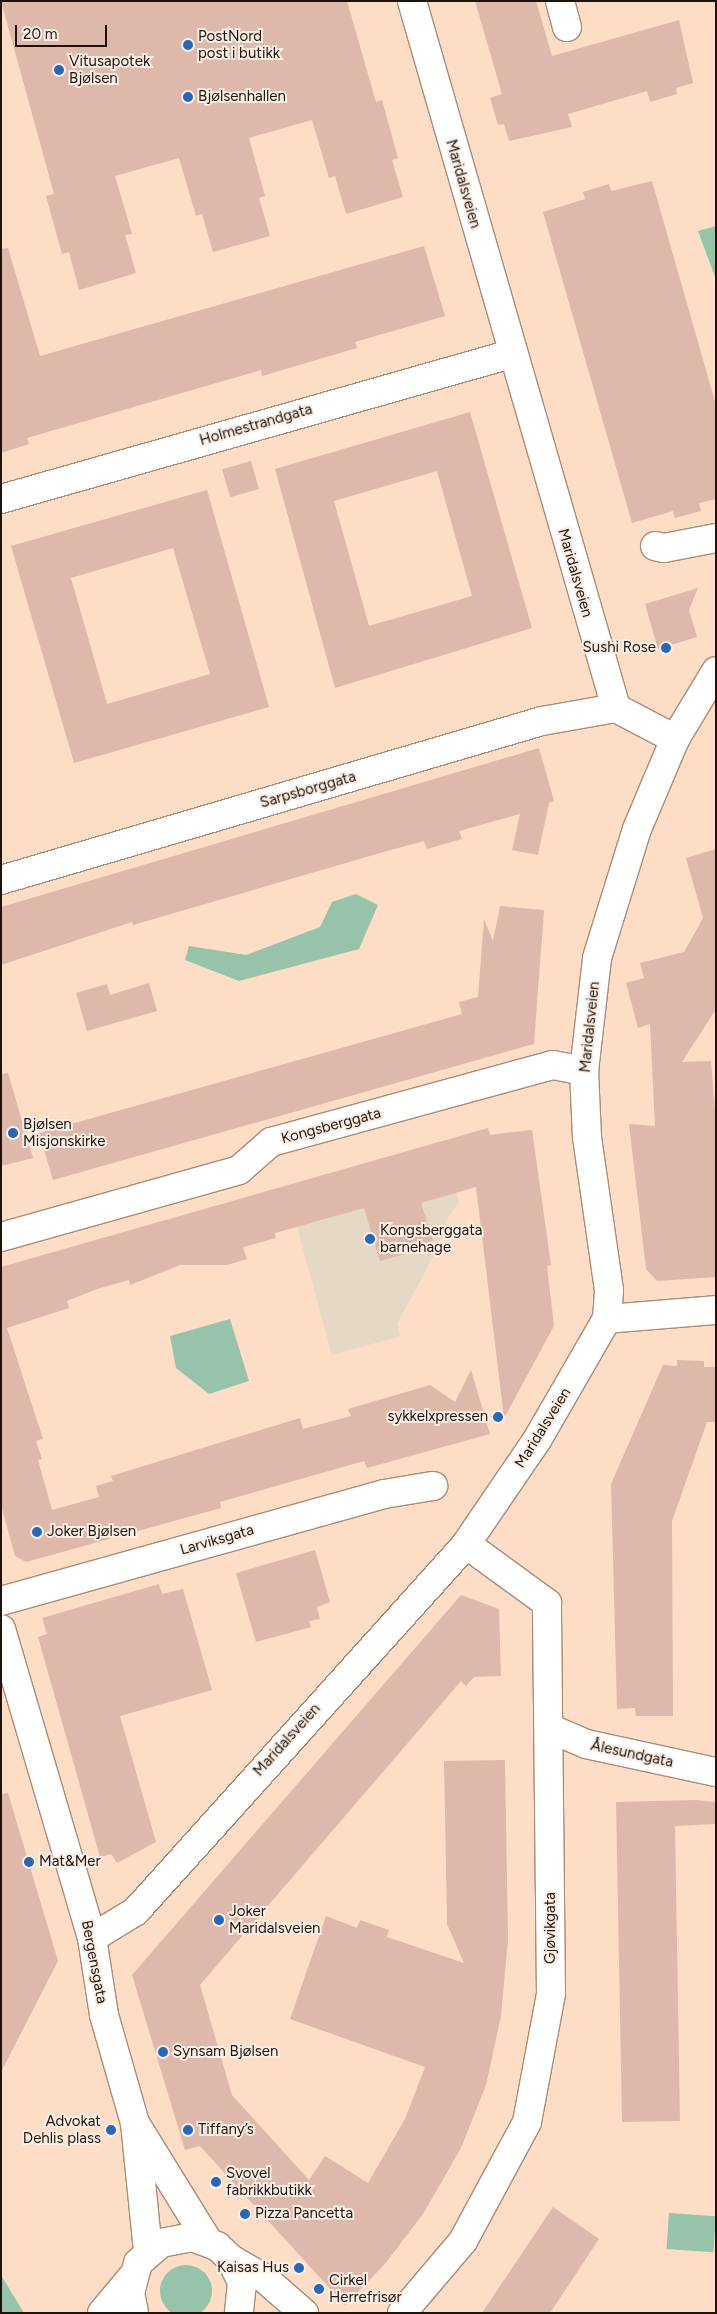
<!DOCTYPE html>
<meta charset="utf-8">
<style>
body{margin:0}
#map{position:relative;width:717px;height:2314px;overflow:hidden;background:#fdddc6;font-family:Figtree,sans-serif}
div>[style]{position:absolute}
[style*='--x']{left:calc(var(--x)*1px);top:calc(var(--y)*1px);width:calc(var(--w)*1px);rotate:calc(var(--a)*1deg)}
.education>*{inset:0;background:#e5d8c4}
.green>*{inset:0;background:#97c3aa;transform-origin:0 0}
.round{border-radius:50%}
.building>*{inset:0;background:#deb8ab;transform-origin:0 0}
.roads{filter:drop-shadow(1px 0 #a98c77) drop-shadow(-1px 0 #a98c77) drop-shadow(0 1px #a98c77) drop-shadow(0 -1px #a98c77)}
.minor>*{height:28px;margin:-14px;padding:0 14px;transform-origin:14px;border-radius:14px;background:#fff}
.dots>*{width:14px;height:14px;translate:-50% -50%;box-sizing:border-box;border:2px solid #fbeee5;border-radius:50%}
span{translate:-50% -50%;white-space:nowrap;text-align:center;line-height:1.15;-webkit-text-stroke:4px #fbeee5;paint-order:stroke}
.poi-label{font-size:15px;color:#1f140c}
.left{translate:0 -50%;text-align:left}
.right{translate:-100% -50%;text-align:right}
.street-label{font-size:15px;color:#1f140c}
.frame{position:absolute;inset:0;border:2px solid #1f140c;pointer-events:none}
.scale{position:absolute;left:15px;top:25px;width:92px;height:22px;box-sizing:border-box;border:2px solid #1f140c;border-top:0;padding-left:6px;font-size:15px;line-height:18px;white-space:nowrap;color:#1f140c;-webkit-text-stroke:4px #fbeee5;paint-order:stroke}
</style>
<div id="map">
<div class="education">
<div style="clip-path:polygon(286px 1187px,457px 1193px,459px 1202px,446px 1221px,437px 1250px,397px 1324px,401px 1336px,332px 1355px)"></div>
</div>
<div class="green">
<div style="clip-path:polygon(716px 226px,716px 277px,715px 277px,698px 231px)"></div>
<div style="clip-path:polygon(356px 894px,378px 905px,359px 949px,239px 981px,185px 960px,189px 946px,246px 955px,320px 927px,332px 902px)"></div>
<div style="clip-path:polygon(230px 1319px,249px 1381px,209px 1394px,176px 1368px,170px 1336px)"></div>
<div style="left:669px;top:2213px;width:47px;height:36px;rotate:4deg"></div>
<div class="round" style="left:160px;top:2265px;width:52px;height:52px"></div>
<div style="clip-path:polygon(1px 2275px,24px 2313px,1px 2313px)"></div>
</div>
<div class="building">
<div style="clip-path:polygon(1px 1px,347px 1px,376px 102px,382px 100px,398px 158px,392px 160px,403px 197px,346px 214px,335px 176px,329px 178px,312px 120px,249px 138px,265px 196px,259px 198px,270px 236px,213px 252px,202px 214px,196px 216px,179px 158px,115px 176px,132px 234px,125px 235px,136px 273px,79px 290px,69px 252px,62px 254px,46px 196px,54px 194px)"></div>
<div style="clip-path:polygon(475px 1px,536px 1px,552px 56px,679px 20px,693px 83px,676px 88px,677px 94px,650px 102px,647px 91px,568px 114px,572px 127px,509px 141px,504px 124px,498px 125px,490px 98px,502px 94px)"></div>
<div style="clip-path:polygon(652px 181px,716px 405px,716px 499px,699px 503px,701px 511px,675px 518px,673px 511px,632px 523px,543px 212px,585px 199px,583px 192px,609px 184px,611px 191px)"></div>
<div style="clip-path:polygon(424px 246px,445px 316px,355px 342px,357px 348px,262px 376px,261px 370px,27px 438px,29px 444px,1px 453px,1px 249px,8px 248px,40px 356px)"></div>
<div style="clip-path:polygon(evenodd,470px 412px,532px 628px,335px 688px,275px 469px,470px 412px,437px 471px,472px 596px,369px 626px,334px 501px,437px 471px)"></div>
<div style="left:251px;top:461px;width:29px;height:30px;rotate:74deg"></div>
<div style="clip-path:polygon(evenodd,207px 490px,269px 707px,74px 763px,11px 546px,207px 490px,173px 548px,210px 674px,107px 704px,71px 578px,173px 548px)"></div>
<div style="clip-path:polygon(698px 588px,689px 610px,697px 637px,658px 649px,645px 604px)"></div>
<div style="clip-path:polygon(539px 748px,554px 801px,549px 803px,538px 855px,512px 850px,520px 814px,459px 831px,462px 839px,427px 849px,424px 841px,387px 851px,133px 925px,132px 922px,1px 965px,1px 907px)"></div>
<div style="clip-path:polygon(716px 849px,716px 1009px,682px 1062px,711px 1061px,716px 1122px,716px 1277px,657px 1281px,646px 1269px,629px 1124px,655px 1126px,650px 1024px,638px 1028px,626px 983px,644px 978px,640px 963px,684px 952px,703px 918px,686px 858px)"></div>
<div style="clip-path:polygon(500px 906px,544px 910px,534px 1044px,53px 1180px,39px 1133px,462px 1014px,459px 1002px,478px 997px,484px 919px,493px 941px)"></div>
<div style="clip-path:polygon(149px 983px,157px 1011px,87px 1031px,76px 993px,107px 984px,110px 995px)"></div>
<div style="clip-path:polygon(8px 1073px,33px 1158px,1px 1166px,1px 1074px)"></div>
<div style="clip-path:polygon(488px 1128px,490px 1135px,532px 1130px,551px 1265px,547px 1266px,554px 1326px,504px 1418px,476px 1187px,421px 1203px,433px 1241px,410px 1248px,412px 1252px,380px 1261px,364px 1208px,275px 1233px,276px 1238px,243px 1247px,247px 1259px,227px 1265px,180px 1265px,130px 1285px,129px 1280px,97px 1289px,67px 1301px,69px 1308px,7px 1328px,43px 1439px,36px 1441px,42px 1459px,38px 1460px,52px 1510px,99px 1497px,96px 1486px,113px 1481px,111px 1476px,300px 1418px,303px 1429px,351px 1416px,348px 1409px,430px 1385px,455px 1402px,471px 1370px,490px 1434px,367px 1468px,364px 1461px,220px 1502px,221px 1508px,26px 1562px,15px 1556px,1px 1505px,1px 1267px)"></div>
<div style="clip-path:polygon(677px 1360px,704px 1361px,704px 1367px,716px 1367px,716px 1422px,707px 1422px,672px 1521px,673px 1716px,636px 1716px,635px 1708px,617px 1709px,611px 1484px,663px 1365px,677px 1366px)"></div>
<div style="clip-path:polygon(315px 1550px,330px 1602px,317px 1607px,320px 1619px,309px 1621px,311px 1627px,256px 1642px,236px 1573px)"></div>
<div style="clip-path:polygon(159px 1584px,162px 1594px,183px 1589px,212px 1690px,120px 1716px,156px 1842px,117px 1863px,111px 1854px,100px 1857px,38px 1637px,47px 1634px,42px 1618px)"></div>
<div style="clip-path:polygon(461px 1595px,499px 1609px,501px 1676px,474px 1677px,466px 1686px,461px 1681px,200px 1985px,232px 2095px,309px 2180px,325px 2156px,368px 2183px,405px 2119px,425px 2067px,290px 2019px,326px 1916px,357px 1928px,360px 1920px,389px 1930px,387px 1937px,464px 1963px,447px 1924px,444px 1761px,505px 1760px,508px 1940px,501px 2016px,486px 2085px,461px 2148px,423px 2214px,384px 2265px,345px 2305px,200px 2146px,185px 2150px,132px 1975px)"></div>
<div style="clip-path:polygon(8px 1793px,58px 1961px,1px 2072px,1px 1794px)"></div>
<div style="clip-path:polygon(696px 1800px,716px 1802px,716px 1824px,675px 1826px,680px 2121px,622px 2122px,616px 1802px)"></div>
<div style="clip-path:polygon(553px 2207px,599px 2239px,550px 2313px,482px 2313px)"></div>
</div>
<div class="roads">
<div class="minor">
<div style="--x:412;--y:1;--w:736;--a:73.9"></div>
<div style="--x:616;--y:708;--w:67;--a:27.7"></div>
<div style="--x:560;--y:1;--w:27;--a:75"></div>
<div style="--x:1;--y:499;--w:530;--a:-15.87"></div>
<div style="--x:655;--y:546;--w:9;--a:13"></div>
<div style="--x:664;--y:548;--w:53;--a:-10.9"></div>
<div style="--x:1;--y:880;--w:564;--a:-16.38"></div>
<div style="--x:542;--y:721;--w:75;--a:-10"></div>
<div style="--x:1;--y:1237;--w:247;--a:-15.7"></div>
<div style="--x:239;--y:1170;--w:43;--a:-41.2"></div>
<div style="--x:271;--y:1142;--w:292;--a:-15.3"></div>
<div style="--x:553;--y:1065;--w:32;--a:11"></div>
<div style="--x:607;--y:1319;--w:109;--a:-4.7"></div>
<div style="--x:1;--y:1601;--w:398;--a:-15.6"></div>
<div style="--x:384;--y:1494;--w:50;--a:-9.3"></div>
<div style="--x:1;--y:1629;--w:322;--a:73.6"></div>
<div style="--x:92;--y:1938;--w:78;--a:81.1"></div>
<div style="--x:104;--y:2015;--w:112;--a:74"></div>
<div style="--x:135;--y:2123;--w:129;--a:84.2"></div>
<div style="--x:551;--y:1729;--w:38;--a:23"></div>
<div style="--x:586;--y:1744;--w:133;--a:12.2"></div>
<div style="--x:92;--y:1938;--w:52;--a:-31.5"></div>
<div style="--x:136;--y:1911;--w:494;--a:-48"></div>
<div style="--x:466;--y:1544;--w:126;--a:-55.7"></div>
<div style="--x:537;--y:1440;--w:140;--a:-60"></div>
<div style="--x:607;--y:1319;--w:29;--a:-86"></div>
<div style="--x:609;--y:1290;--w:155;--a:-98.2"></div>
<div style="--x:587;--y:1137;--w:66;--a:-92.6"></div>
<div style="--x:584;--y:1071;--w:114;--a:-83.4"></div>
<div style="--x:597;--y:958;--w:135;--a:-72.8"></div>
<div style="--x:637;--y:829;--w:98;--a:-67.1"></div>
<div style="--x:675;--y:739;--w:79;--a:-58.9"></div>
<div style="--x:135;--y:2123;--w:139;--a:58.3"></div>
<div style="--x:231;--y:2259;--w:39;--a:30"></div>
<div style="--x:265;--y:2279;--w:52;--a:41.1"></div>
<div style="--x:102;--y:2313;--w:47;--a:-50.2"></div>
<div style="--x:134;--y:2313;--w:20;--a:-101"></div>
<div style="--x:130;--y:2293;--w:31;--a:-75"></div>
<div style="--x:138;--y:2263;--w:30;--a:-41"></div>
<div style="--x:161;--y:2243;--w:32;--a:-11"></div>
<div style="--x:192;--y:2237;--w:27;--a:20"></div>
<div style="--x:217;--y:2246;--w:19;--a:43"></div>
<div style="--x:231;--y:2259;--w:26;--a:65"></div>
<div style="--x:242;--y:2283;--w:30;--a:96"></div>
<div style="--x:402;--y:2313;--w:94;--a:-49.7"></div>
<div style="--x:463;--y:2241;--w:135;--a:-61.7"></div>
<div style="--x:527;--y:2122;--w:130;--a:-79.4"></div>
<div style="--x:551;--y:1994;--w:391;--a:-90.6"></div>
<div style="--x:547;--y:1603;--w:100;--a:-143.9"></div>
</div>
</div>
<div class="dots">
<div style="left:188px;top:45px;background:#2667b8"></div>
<div style="left:59px;top:70px;background:#2667b8"></div>
<div style="left:188px;top:97px;background:#2667b8"></div>
<div style="left:666px;top:648px;background:#2667b8"></div>
<div style="left:13px;top:1133px;background:#2667b8"></div>
<div style="left:370px;top:1239px;background:#2667b8"></div>
<div style="left:498px;top:1417px;background:#2667b8"></div>
<div style="left:37px;top:1532px;background:#2667b8"></div>
<div style="left:29px;top:1862px;background:#2667b8"></div>
<div style="left:219px;top:1920px;background:#2667b8"></div>
<div style="left:163px;top:2052px;background:#2667b8"></div>
<div style="left:111px;top:2130px;background:#2667b8"></div>
<div style="left:188px;top:2130px;background:#2667b8"></div>
<div style="left:216px;top:2182px;background:#2667b8"></div>
<div style="left:245px;top:2214px;background:#2667b8"></div>
<div style="left:299px;top:2268px;background:#2667b8"></div>
<div style="left:319px;top:2289px;background:#2667b8"></div>
</div>
<div class="poi-label">
<span class="left" style="left:198px;top:45px">PostNord<br>post i butikk</span>
<span class="left" style="left:69px;top:70px">Vitusapotek<br>Bjølsen</span>
<span class="left" style="left:198px;top:97px">Bjølsenhallen</span>
<span class="right" style="left:656px;top:648px">Sushi Rose</span>
<span class="left" style="left:23px;top:1133px">Bjølsen<br>Misjonskirke</span>
<span class="left" style="left:380px;top:1239px">Kongsberggata<br>barnehage</span>
<span class="right" style="left:488px;top:1417px">sykkelxpressen</span>
<span class="left" style="left:47px;top:1532px">Joker Bjølsen</span>
<span class="left" style="left:39px;top:1862px">Mat&amp;Mer</span>
<span class="left" style="left:229px;top:1920px">Joker<br>Maridalsveien</span>
<span class="left" style="left:173px;top:2052px">Synsam Bjølsen</span>
<span class="right" style="left:101px;top:2130px">Advokat<br>Dehlis plass</span>
<span class="left" style="left:198px;top:2130px">Tiffany’s</span>
<span class="left" style="left:226px;top:2182px">Svovel<br>fabrikkbutikk</span>
<span class="left" style="left:255px;top:2214px">Pizza Pancetta</span>
<span class="right" style="left:289px;top:2268px">Kaisas Hus</span>
<span class="left" style="left:329px;top:2289px">Cirkel<br>Herrefrisør</span>
</div>
<div class="street-label">
<span style="left:463px;top:184px;rotate:74deg">Maridalsveien</span>
<span style="left:256px;top:425px;rotate:-16deg">Holmestrandgata</span>
<span style="left:575px;top:573px;rotate:74deg">Maridalsveien</span>
<span style="left:308px;top:790px;rotate:-16deg">Sarpsborggata</span>
<span style="left:590px;top:1027px;rotate:-84deg">Maridalsveien</span>
<span style="left:331px;top:1126px;rotate:-15deg">Kongsberggata</span>
<span style="left:543px;top:1428px;rotate:-58deg">Maridalsveien</span>
<span style="left:217px;top:1540px;rotate:-16deg">Larviksgata</span>
<span style="left:287px;top:1740px;rotate:-48deg">Maridalsveien</span>
<span style="left:632px;top:1754px;rotate:12deg">Ålesundgata</span>
<span style="left:551px;top:1928px;rotate:-90deg">Gjøvikgata</span>
<span style="left:94px;top:1962px;rotate:79deg">Bergensgata</span>
</div>
<div class="frame"></div>
<div class="scale">20 m</div>
</div>
